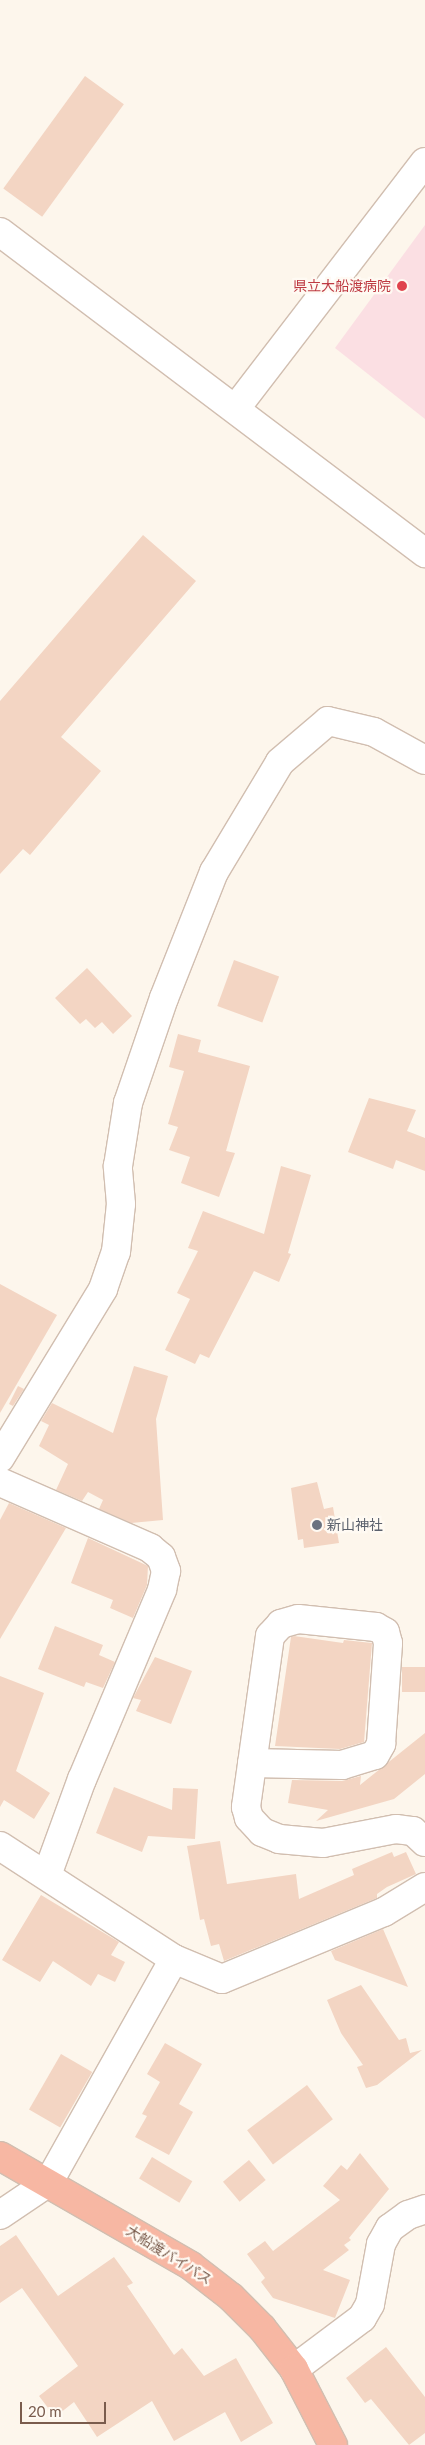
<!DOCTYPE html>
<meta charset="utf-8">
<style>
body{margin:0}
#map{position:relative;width:425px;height:2445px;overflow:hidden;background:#fdf6ec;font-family:Lato,"Noto Sans JP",sans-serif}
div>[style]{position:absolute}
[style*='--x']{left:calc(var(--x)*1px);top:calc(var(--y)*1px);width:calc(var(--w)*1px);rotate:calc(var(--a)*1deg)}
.medical>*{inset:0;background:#fbdfe3}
.building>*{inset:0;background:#f3d5c3;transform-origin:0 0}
.roads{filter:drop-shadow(1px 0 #d1beb0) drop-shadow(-1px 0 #d1beb0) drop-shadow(0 1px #d1beb0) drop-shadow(0 -1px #d1beb0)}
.minor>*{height:28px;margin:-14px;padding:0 14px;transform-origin:14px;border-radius:14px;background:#fff}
.highway>*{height:28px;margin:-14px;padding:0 14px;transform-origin:14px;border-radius:14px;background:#f7b7a3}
.dots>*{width:14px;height:14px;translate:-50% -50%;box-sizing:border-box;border:2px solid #fffaf3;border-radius:50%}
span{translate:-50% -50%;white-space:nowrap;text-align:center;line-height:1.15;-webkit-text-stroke:4.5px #fffaf3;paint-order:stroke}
.health-label{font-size:14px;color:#be3a42}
.right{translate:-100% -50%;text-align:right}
.worship-label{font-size:14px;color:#5b616d}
.left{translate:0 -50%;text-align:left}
.street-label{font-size:14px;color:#7a5c4d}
.scale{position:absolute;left:20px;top:2402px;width:86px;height:22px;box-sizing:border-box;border:2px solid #7a5c4d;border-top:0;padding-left:6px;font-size:15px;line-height:18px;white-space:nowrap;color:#7a5c4d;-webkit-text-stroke:4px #fffaf3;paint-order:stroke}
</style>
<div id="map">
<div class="medical">
<div style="clip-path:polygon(425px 225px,425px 419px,335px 348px)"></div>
</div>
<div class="building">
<div style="left:85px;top:76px;width:48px;height:139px;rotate:36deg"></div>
<div style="clip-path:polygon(143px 535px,196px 581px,61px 737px,101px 771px,30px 855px,23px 849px,0 874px,0 701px)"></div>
<div style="left:234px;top:960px;width:48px;height:49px;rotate:20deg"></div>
<div style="clip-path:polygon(87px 968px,132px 1016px,113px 1034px,102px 1022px,95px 1028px,86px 1019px,80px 1024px,55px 998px)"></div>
<div style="clip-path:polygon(178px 1034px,201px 1040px,198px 1052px,250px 1066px,226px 1151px,235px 1153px,219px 1197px,181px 1183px,190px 1157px,169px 1150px,178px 1127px,168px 1124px,184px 1071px,169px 1067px)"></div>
<div style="clip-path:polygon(369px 1098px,416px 1110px,407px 1131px,425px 1138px,425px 1171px,396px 1160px,393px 1169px,348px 1152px)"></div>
<div style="clip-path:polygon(281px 1166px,311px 1175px,288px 1253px,291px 1254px,279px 1282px,254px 1271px,209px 1358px,200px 1354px,195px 1364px,165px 1350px,190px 1299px,177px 1293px,198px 1251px,188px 1248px,203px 1211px,264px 1234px)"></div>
<div style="clip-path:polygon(0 1284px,57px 1315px,0 1413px)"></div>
<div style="clip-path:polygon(134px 1366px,168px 1376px,156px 1419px,163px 1520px,131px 1523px,99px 1509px,103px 1500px,88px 1492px,82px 1501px,56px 1490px,68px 1464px,39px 1446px,49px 1425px,41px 1421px,52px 1403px,113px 1433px)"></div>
<div style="clip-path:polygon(18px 1386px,24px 1389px,13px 1406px,9px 1404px)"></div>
<div style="clip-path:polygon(317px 1482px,324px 1509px,333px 1507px,339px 1543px,304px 1548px,303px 1539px,298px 1540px,291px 1488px)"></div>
<div style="clip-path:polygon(9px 1503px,66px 1528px,0 1639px,0 1520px)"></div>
<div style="clip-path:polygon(88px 1538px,148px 1566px,147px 1585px,133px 1618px,110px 1608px,113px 1600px,71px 1583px)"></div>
<div style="clip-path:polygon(55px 1626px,103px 1645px,99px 1655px,115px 1662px,103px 1688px,86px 1682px,84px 1687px,38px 1669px)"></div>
<div style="clip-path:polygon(294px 1636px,343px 1643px,344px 1640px,372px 1643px,364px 1742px,340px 1749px,275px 1746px,291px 1637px)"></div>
<div style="clip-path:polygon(155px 1657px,192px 1671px,171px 1724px,136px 1711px,141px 1700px,133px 1698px)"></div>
<div style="left:402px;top:1667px;width:23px;height:25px"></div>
<div style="clip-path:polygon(0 1676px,44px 1693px,16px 1771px,50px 1793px,34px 1819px,4px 1800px,0 1807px)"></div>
<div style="clip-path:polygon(425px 1733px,425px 1774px,394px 1799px,316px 1821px,328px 1810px,288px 1803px,292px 1780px,342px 1781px,361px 1776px,360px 1785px)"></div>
<div style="clip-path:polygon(114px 1787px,172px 1810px,173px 1788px,198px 1789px,195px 1839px,148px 1836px,142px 1852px,96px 1833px)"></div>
<div style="clip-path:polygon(220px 1841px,227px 1884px,296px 1874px,299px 1899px,354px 1875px,352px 1869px,392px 1852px,394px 1857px,406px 1852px,416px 1874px,387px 1887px,377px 1894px,377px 1898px,224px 1961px,219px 1944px,211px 1946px,204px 1919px,200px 1920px,187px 1846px)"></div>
<div style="clip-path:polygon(41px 1895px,119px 1942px,111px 1955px,125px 1962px,115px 1982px,98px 1974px,91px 1986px,53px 1961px,40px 1982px,2px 1960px)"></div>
<div style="clip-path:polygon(383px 1929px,408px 1987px,335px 1960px,331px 1951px)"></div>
<div style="clip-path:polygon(361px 1985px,399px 2040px,406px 2038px,410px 2053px,422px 2050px,377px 2085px,366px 2088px,357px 2067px,363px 2065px,341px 2033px,327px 2000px)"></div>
<div style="clip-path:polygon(165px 2043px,202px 2064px,179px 2104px,193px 2112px,169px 2155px,135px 2137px,147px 2116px,142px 2114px,160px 2082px,147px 2074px)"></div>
<div style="left:61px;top:2054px;width:36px;height:64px;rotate:30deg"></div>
<div style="left:307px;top:2085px;width:43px;height:75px;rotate:53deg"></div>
<div style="clip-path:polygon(360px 2153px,389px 2189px,349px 2238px,351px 2240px,344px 2245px,349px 2250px,323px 2270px,350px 2280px,335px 2318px,273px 2298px,261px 2282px,265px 2278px,247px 2254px,265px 2241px,273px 2251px,340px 2200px,323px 2186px,341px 2165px,347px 2170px)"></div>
<div style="left:152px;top:2157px;width:47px;height:25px;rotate:31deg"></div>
<div style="left:249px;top:2160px;width:26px;height:34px;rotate:50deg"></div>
<div style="clip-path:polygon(16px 2235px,58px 2296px,114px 2257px,133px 2283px,127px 2286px,174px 2355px,182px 2348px,204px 2376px,236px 2358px,273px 2423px,241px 2442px,225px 2412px,174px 2441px,152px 2401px,97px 2437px,74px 2402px,55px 2417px,39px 2396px,78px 2366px,22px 2288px,0 2303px,0 2246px)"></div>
<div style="clip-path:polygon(386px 2347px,425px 2397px,425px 2433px,409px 2445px,371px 2399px,365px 2403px,346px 2378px)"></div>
</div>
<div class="roads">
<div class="minor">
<div style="--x:0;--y:232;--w:533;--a:37.06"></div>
<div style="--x:236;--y:408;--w:310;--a:-52.5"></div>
<div style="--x:0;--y:1458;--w:198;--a:-58.6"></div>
<div style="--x:103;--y:1289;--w:39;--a:-71"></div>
<div style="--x:116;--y:1252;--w:48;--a:-84.1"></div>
<div style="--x:121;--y:1204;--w:38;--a:-95"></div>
<div style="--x:118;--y:1166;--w:64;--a:-81"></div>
<div style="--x:128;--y:1103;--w:111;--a:-71.1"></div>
<div style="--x:164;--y:998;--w:136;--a:-68.4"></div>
<div style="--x:214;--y:872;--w:128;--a:-59"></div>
<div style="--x:280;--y:762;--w:63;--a:-40.5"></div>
<div style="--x:328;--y:721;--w:47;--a:13.4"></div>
<div style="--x:374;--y:732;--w:58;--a:28.8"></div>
<div style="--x:0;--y:1482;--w:164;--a:23.7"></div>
<div style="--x:150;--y:1548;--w:14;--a:39"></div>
<div style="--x:161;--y:1557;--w:15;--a:70"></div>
<div style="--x:166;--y:1571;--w:19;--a:102"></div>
<div style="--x:162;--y:1590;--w:205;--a:112.9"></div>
<div style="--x:82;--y:1779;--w:102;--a:110"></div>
<div style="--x:252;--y:1763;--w:90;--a:1.3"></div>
<div style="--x:342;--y:1765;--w:34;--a:-17"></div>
<div style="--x:375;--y:1755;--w:13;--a:-61"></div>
<div style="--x:381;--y:1744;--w:101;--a:-86"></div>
<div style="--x:388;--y:1643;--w:11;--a:-105"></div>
<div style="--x:385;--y:1632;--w:10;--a:-151"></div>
<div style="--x:376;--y:1627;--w:78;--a:-174.1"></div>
<div style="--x:298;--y:1619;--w:18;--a:164"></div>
<div style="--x:281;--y:1624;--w:16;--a:133"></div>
<div style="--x:270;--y:1636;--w:173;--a:98"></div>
<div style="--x:246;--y:1807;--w:11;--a:75"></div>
<div style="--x:249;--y:1818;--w:19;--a:47"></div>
<div style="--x:262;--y:1832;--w:18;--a:22"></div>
<div style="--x:279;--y:1839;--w:44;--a:5.2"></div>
<div style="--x:323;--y:1843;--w:74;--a:-10.9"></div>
<div style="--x:396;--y:1829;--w:17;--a:7"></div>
<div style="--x:413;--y:1831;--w:16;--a:43"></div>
<div style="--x:0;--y:1846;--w:207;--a:33"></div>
<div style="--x:174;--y:1959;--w:256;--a:119.3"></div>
<div style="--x:49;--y:2182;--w:59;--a:146"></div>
<div style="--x:174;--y:1959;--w:52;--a:22.6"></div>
<div style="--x:222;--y:1979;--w:175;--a:-22.5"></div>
<div style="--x:384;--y:1912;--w:48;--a:-31.4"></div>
<div style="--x:294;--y:2369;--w:85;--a:-36.9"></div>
<div style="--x:362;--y:2318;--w:16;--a:-60"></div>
<div style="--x:370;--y:2304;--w:61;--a:-79.6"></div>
<div style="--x:381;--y:2244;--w:18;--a:-61"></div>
<div style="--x:390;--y:2228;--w:22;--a:-36"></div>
<div style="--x:408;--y:2215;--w:18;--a:-19"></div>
</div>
<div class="highway">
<div style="--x:0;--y:2156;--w:220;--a:29.9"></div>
<div style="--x:191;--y:2266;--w:51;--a:37.8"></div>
<div style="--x:231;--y:2297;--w:44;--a:45"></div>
<div style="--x:262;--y:2328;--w:52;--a:52"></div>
<div style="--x:294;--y:2369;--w:85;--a:62.8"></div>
</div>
</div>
<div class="dots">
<div style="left:402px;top:286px;background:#e0444e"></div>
<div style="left:317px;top:1525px;background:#6b7280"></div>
</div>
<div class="health-label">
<span class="right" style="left:391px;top:286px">県立大船渡病院</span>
</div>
<div class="worship-label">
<span class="left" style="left:327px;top:1525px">新山神社</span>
</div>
<div class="street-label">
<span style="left:169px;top:2255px;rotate:32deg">大船渡バイパス</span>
</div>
<div class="scale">20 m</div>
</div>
